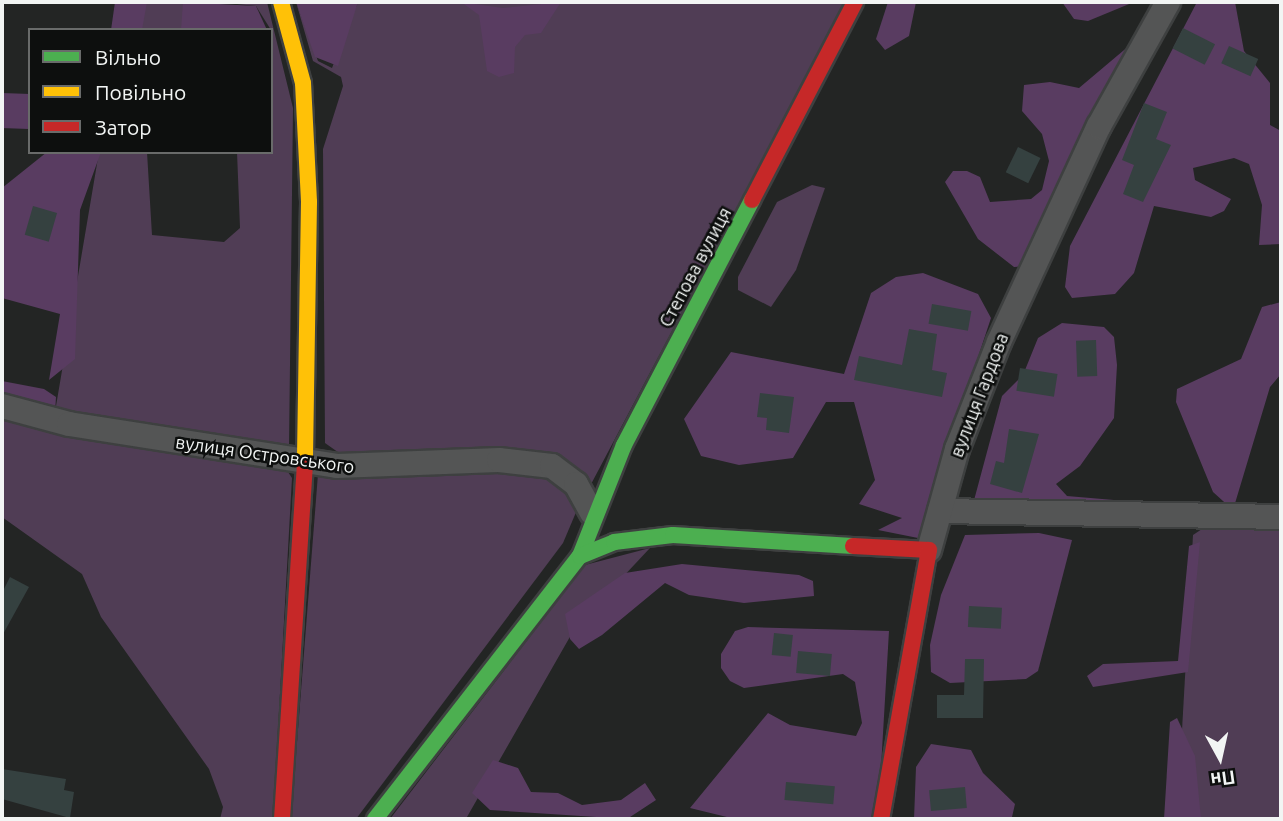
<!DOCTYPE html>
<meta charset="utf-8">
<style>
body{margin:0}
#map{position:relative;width:1283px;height:821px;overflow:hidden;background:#232524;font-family:Ubuntu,sans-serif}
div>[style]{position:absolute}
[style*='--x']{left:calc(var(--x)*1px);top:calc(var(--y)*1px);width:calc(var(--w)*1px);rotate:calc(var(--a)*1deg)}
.green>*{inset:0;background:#503d55;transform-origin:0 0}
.forest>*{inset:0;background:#593c61;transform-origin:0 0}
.building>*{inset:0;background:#354140;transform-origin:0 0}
.roads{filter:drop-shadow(2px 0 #3e4040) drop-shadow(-2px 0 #3e4040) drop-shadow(0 2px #3e4040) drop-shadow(0 -2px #3e4040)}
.street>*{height:24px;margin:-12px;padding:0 12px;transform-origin:12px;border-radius:12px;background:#545555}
.fast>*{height:16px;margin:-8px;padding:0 8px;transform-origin:8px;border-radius:8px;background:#4caf50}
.slow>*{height:16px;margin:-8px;padding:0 8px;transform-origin:8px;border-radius:8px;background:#ffc107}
.jam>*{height:16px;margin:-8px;padding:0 8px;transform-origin:8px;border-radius:8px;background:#c62828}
span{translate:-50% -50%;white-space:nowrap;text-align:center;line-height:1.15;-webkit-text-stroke:5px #0d0f0e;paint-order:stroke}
.street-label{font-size:18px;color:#f2f5f4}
.frame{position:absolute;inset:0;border:4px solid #f2f5f4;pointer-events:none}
.legend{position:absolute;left:28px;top:28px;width:245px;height:126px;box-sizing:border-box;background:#0d0f0e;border:2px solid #696b6a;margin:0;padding:9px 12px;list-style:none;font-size:21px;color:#f2f5f4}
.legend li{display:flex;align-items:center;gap:14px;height:35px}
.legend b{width:35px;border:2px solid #696b6a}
.north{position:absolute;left:1185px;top:723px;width:70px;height:70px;-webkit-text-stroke:5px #0d0f0e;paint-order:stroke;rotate:172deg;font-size:19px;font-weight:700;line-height:28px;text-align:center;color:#f2f5f4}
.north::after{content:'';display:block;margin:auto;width:24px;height:32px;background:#f2f5f4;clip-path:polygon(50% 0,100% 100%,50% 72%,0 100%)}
</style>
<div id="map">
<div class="green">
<div style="left:126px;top:2px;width:57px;height:28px"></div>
<div style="clip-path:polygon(216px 2px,267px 2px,293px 108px,289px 450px,55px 412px,99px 152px,147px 152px,152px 235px,224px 242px,240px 228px,237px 152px,271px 152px,271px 30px,256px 6px)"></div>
<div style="clip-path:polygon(296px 2px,318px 61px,332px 68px,358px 2px,846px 2px,589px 488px,582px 477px,342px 455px,325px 443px,323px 149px,343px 86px,341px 77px,313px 61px)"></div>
<div style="clip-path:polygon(812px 185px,825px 188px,796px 270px,771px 307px,738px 290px,738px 277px,777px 202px)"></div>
<div style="clip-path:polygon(2px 414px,286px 469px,292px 478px,273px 819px,220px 819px,223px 807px,209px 769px,101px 617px,82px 574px,2px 517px)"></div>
<div style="clip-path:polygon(507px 468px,561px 479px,577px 510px,563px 543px,356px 819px,291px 819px,318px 474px)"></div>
<div style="clip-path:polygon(1208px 525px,1281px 526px,1281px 819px,1177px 819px,1193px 535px)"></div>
<div style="clip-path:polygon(650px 548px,575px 628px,467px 817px,390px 819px,585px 565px)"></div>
</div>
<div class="forest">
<div style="clip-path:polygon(115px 2px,147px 2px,142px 30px,111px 30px)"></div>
<div style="clip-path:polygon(183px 2px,256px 6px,267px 30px,181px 30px)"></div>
<div style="clip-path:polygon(296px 2px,358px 2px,338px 66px,315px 57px)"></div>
<div style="clip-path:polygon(461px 2px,503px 8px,561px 2px,541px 33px,525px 35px,515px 47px,514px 73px,499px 77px,487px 71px,479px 15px)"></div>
<div style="clip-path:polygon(888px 2px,916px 2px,909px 36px,885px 50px,876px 39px)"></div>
<div style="clip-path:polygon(1062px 2px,1134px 2px,1088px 21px,1074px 19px)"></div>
<div style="clip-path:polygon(1197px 2px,1235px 2px,1244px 51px,1270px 83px,1270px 125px,1281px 131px,1281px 244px,1259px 245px,1262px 205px,1249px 164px,1234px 158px,1193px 168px,1195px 180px,1231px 199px,1224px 211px,1211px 217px,1154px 206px,1134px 273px,1115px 294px,1072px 298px,1065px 287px,1070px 246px)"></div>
<div style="clip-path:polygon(1130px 45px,1028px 266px,1014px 267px,978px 239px,945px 182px,953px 171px,967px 171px,980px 177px,990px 202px,1031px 199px,1042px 190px,1049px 161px,1042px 134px,1022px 111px,1024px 85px,1050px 82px,1079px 88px)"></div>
<div style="left:2px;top:93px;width:28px;height:35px;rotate:2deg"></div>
<div style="clip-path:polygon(47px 152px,101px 152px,80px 210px,75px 359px,49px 380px,60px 314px,2px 298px,2px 188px)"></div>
<div style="clip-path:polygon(923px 273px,978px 294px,991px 318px,918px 538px,878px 530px,902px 518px,859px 504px,875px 480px,854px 402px,826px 402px,793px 458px,739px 465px,701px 456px,684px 419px,731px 352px,844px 374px,871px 293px,896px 277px)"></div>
<div style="clip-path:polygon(1281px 302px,1281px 374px,1270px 387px,1233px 510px,1213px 492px,1176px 402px,1177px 389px,1241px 359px,1262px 307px)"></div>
<div style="clip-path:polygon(1062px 323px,1104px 327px,1114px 337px,1117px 365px,1114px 418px,1080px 466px,1056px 484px,1067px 496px,1161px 504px,973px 504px,1002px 396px,1023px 375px,1038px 338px)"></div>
<div style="clip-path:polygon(2px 381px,44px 389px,56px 397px,55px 412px,2px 408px)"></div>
<div style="clip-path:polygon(1039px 533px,1072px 540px,1038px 671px,1026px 679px,950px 683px,931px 672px,930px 645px,941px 595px,965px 535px)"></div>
<div style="clip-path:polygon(1200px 542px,1188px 672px,1093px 687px,1087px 676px,1103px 664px,1178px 661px,1189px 546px)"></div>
<div style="clip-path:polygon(682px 564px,799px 575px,813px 581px,814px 596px,744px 603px,689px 595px,665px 583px,602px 635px,579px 649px,570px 639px,565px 614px,625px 573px)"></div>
<div style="clip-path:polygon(748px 627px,889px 631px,878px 819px,735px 819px,690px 808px,768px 713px,790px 725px,856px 736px,862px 723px,855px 682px,843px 674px,744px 688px,730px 681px,721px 668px,721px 654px,735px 631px)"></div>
<div style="clip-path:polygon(1177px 718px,1195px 756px,1201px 819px,1164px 819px,1170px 722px)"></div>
<div style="clip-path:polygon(931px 744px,971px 750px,983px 773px,1015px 804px,1012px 817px,914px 819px,916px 767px)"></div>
<div style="clip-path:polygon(493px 760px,518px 768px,531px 792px,558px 793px,582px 805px,621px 800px,645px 783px,656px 800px,627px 819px,490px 810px,472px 793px)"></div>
</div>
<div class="building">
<div style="left:1183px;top:28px;width:36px;height:23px;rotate:27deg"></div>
<div style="left:1229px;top:46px;width:32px;height:19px;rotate:24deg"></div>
<div style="clip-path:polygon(1144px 103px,1167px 112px,1156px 139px,1171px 145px,1143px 202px,1123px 194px,1134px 165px,1122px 160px)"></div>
<div style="left:1018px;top:147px;width:25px;height:28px;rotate:26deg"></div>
<div style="left:33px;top:206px;width:25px;height:30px;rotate:16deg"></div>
<div style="left:932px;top:304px;width:40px;height:20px;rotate:10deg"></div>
<div style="clip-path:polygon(909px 329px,937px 334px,932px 370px,947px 373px,942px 397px,854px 380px,859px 356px,902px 365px)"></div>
<div style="left:1096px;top:340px;width:36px;height:20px;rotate:88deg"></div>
<div style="left:1020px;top:368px;width:38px;height:23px;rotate:9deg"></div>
<div style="clip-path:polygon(760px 393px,794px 397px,789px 433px,766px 430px,767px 418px,757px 417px)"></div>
<div style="clip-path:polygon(1009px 429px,1039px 434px,1022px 493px,990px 484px,996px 461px,1004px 463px)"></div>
<div style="clip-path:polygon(10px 577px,29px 587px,2px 636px,2px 593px)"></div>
<div style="left:969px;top:606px;width:33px;height:21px;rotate:3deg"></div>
<div style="left:774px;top:633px;width:19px;height:22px;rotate:6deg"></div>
<div style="left:798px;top:651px;width:34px;height:22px;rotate:5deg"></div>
<div style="clip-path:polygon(965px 659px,984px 659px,983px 718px,937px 718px,937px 695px,964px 695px)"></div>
<div style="clip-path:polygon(2px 769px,66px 779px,64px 790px,74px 792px,70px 818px,2px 799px)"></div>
<div style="left:786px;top:782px;width:49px;height:18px;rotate:5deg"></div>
<div style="left:965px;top:787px;width:21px;height:36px;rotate:85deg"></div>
</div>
<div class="roads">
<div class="street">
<div style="--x:2;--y:406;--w:69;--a:15"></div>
<div style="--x:69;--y:424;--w:271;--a:8.9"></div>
<div style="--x:337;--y:466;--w:162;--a:-2.1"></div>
<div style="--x:499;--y:460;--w:53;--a:6.5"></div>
<div style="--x:552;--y:466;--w:30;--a:37"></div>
<div style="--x:576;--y:484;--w:33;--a:61"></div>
<div style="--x:940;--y:511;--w:341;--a:1"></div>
<div style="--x:929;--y:550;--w:105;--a:-74.5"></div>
<div style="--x:957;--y:449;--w:115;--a:-68.6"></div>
<div style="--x:999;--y:342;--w:238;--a:-65.2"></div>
<div style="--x:1099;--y:126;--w:142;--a:-60.9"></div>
</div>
<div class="fast">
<div style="--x:580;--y:556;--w:119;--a:-68.4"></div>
<div style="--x:624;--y:445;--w:276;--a:-62.4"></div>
<div style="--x:375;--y:819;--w:333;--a:-52.1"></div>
<div style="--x:580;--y:556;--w:37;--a:-22"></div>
<div style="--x:614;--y:542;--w:59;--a:-6.8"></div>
<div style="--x:673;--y:535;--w:180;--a:3.5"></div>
</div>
<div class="slow">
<div style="--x:281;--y:2;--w:84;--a:74.8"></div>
<div style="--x:303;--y:83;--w:119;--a:87.1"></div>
<div style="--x:309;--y:202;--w:261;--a:90.9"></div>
</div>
<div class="jam">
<div style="--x:752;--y:200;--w:223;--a:-62.5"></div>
<div style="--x:853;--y:546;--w:76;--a:3"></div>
<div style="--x:929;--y:550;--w:273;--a:100.1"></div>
<div style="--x:282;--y:819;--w:357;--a:-86.3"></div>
</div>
</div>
<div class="street-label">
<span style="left:695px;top:267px;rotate:-62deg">Степова вулиця</span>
<span style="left:979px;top:395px;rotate:-69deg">вулиця Гардова</span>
<span style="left:265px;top:454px;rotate:8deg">вулиця Островського</span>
</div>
<div class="frame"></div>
<ul class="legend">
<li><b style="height:9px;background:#4caf50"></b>Вільно</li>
<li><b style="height:9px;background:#ffc107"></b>Повільно</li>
<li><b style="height:9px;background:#c62828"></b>Затор</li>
</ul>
<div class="north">Пн</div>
</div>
